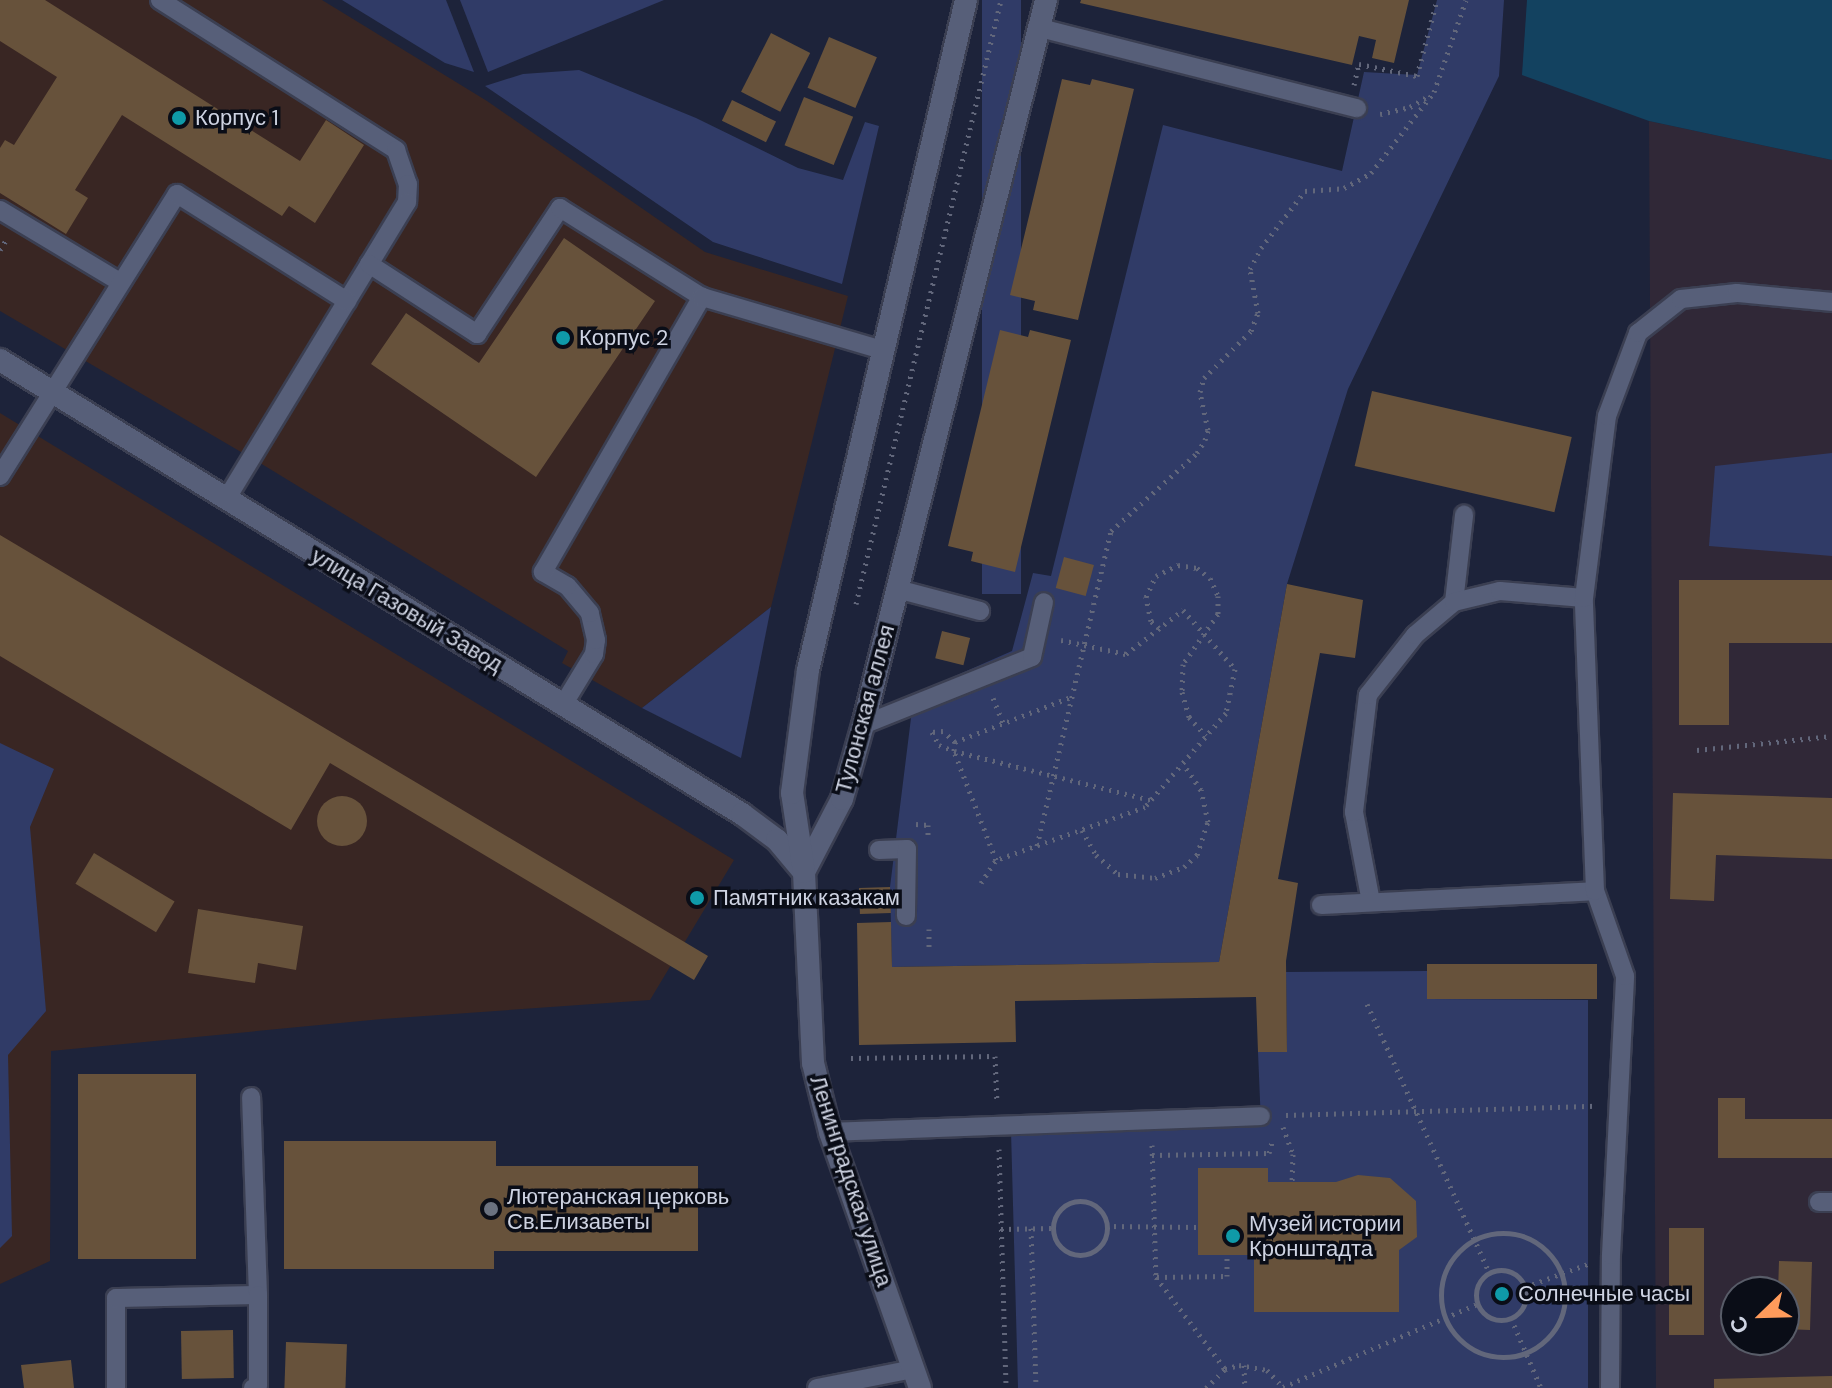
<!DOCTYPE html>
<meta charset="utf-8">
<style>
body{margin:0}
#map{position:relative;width:1832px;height:1388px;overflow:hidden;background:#1d233a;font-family:"DM Sans",sans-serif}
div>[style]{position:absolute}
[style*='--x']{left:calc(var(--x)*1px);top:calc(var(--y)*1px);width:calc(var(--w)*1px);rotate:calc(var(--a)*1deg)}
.industrial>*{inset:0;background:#302837}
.medical>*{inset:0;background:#392623}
.green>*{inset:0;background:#303b67;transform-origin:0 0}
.water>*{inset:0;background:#134260}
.building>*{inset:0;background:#67523b;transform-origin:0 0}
.round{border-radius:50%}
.path>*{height:5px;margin-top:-2.5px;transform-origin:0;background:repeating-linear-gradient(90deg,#62677b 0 2px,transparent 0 8px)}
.path>.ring{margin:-2.5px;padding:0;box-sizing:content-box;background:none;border:5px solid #62677b;border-radius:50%}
.roads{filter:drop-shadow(2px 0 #3b3f52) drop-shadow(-2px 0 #3b3f52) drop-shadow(0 2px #3b3f52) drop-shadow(0 -2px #3b3f52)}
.service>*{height:18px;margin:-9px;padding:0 9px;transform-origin:9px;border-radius:9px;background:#575f79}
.minor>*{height:22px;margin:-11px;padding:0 11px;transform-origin:11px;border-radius:11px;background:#575f79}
.dots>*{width:22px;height:22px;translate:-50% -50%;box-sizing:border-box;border:4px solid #0a0d17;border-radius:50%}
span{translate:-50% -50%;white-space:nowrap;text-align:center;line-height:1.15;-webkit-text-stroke:7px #0a0d17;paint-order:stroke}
.poi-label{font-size:22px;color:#ced3e2}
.left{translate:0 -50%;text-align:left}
.street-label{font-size:22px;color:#ced3e2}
.north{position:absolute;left:1720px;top:1276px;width:80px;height:80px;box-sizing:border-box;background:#0a0d17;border:2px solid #585c68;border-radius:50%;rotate:247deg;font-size:22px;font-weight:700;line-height:32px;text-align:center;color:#ced3e2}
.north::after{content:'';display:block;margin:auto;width:28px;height:36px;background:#ff9b5b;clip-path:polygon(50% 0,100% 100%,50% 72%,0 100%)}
</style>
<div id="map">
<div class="industrial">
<div style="clip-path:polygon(evenodd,1649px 121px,1832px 160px,1832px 1388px,1656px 1388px,1649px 121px,1736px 1292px,1784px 1292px,1784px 1340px,1736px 1340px,1736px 1292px)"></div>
</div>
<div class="medical">
<div style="clip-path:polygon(0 0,322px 0,487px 101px,705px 252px,848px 296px,771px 607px,642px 708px,562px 663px,568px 651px,265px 466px,0 311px)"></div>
<div style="clip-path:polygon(0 413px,734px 860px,650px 1000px,382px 1019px,51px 1051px,50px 1261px,0 1284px)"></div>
</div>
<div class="green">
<div style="clip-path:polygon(342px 0,446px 0,474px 72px,445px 63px)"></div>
<div style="clip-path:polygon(460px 0,664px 0,488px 72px)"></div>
<div style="left:982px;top:0;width:39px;height:594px"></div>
<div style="clip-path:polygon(1437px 0,1504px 0,1499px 76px,1348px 389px,1287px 584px,1219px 962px,892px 967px,890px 887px,914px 694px,1012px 651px,1033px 573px,1051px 576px,1163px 125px,1342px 171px,1364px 72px,1417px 75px)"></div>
<div style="clip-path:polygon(579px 70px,696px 118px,798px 168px,843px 180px,865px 122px,879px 126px,842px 284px,713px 242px,485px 86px,523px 74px)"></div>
<div style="clip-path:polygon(1832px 453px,1832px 556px,1709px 546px,1715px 466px)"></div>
<div style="clip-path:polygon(771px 607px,741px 758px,642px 708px)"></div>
<div style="clip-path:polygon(0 743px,54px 769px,30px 827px,46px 1011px,8px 1055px,12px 1236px,0 1248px)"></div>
<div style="clip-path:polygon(1427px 971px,1428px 999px,1588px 1000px,1588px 1388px,1018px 1388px,1011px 1131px,1261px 1124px,1258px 1052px,1287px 1052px,1286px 972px)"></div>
</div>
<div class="water">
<div style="clip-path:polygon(1527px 0,1832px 0,1832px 160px,1649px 121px,1522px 75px)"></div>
</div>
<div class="building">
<div style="clip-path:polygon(0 0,45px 0,300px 161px,326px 120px,364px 145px,315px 223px,289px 206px,282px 216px,122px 115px,75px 190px,88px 198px,66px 234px,0 193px,0 148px,5px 140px,14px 145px,57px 77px,0 41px)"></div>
<div style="clip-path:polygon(1081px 0,1409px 0,1394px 63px,1372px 58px,1376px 40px,1359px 36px,1352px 65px,1080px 3px)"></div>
<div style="left:771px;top:33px;width:44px;height:66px;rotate:27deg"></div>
<div style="left:829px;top:37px;width:52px;height:55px;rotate:23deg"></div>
<div style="clip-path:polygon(1062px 79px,1090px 85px,1092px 79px,1134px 89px,1078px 320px,1033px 310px,1035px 301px,1010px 295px)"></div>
<div style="left:804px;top:97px;width:53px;height:52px;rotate:22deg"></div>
<div style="left:732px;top:100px;width:49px;height:23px;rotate:26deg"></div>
<div style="clip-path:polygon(564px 238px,655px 301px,536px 477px,371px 364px,406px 313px,479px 363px)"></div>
<div style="clip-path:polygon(1000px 330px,1028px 337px,1030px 330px,1071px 340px,1015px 572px,971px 561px,973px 552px,948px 546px)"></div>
<div style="left:1372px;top:391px;width:205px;height:77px;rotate:13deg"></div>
<div style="clip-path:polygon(0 535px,708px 956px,694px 980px,330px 763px,291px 830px,0 656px)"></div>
<div style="left:1064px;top:557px;width:31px;height:32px;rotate:15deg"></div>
<div style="clip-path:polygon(1679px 580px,1832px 580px,1832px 643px,1729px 643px,1729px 725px,1679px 725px)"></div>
<div style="clip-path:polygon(1287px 584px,1363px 600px,1355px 658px,1320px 653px,1278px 879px,1298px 883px,1286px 961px,1287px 1052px,1258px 1052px,1256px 997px,1015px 1001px,1016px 1042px,859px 1045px,857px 923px,891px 922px,892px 967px,1219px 962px)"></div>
<div style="left:942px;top:631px;width:29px;height:28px;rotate:14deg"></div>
<div style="clip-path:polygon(1673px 793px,1832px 798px,1832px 859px,1716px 855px,1714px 901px,1670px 899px)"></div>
<div class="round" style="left:317px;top:796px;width:50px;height:50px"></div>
<div style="left:94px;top:853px;width:94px;height:36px;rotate:31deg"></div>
<div style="left:890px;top:887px;width:26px;height:31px;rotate:88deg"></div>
<div style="clip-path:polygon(198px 909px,303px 926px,296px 970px,258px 963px,255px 983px,188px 973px)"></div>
<div style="left:1427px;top:964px;width:170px;height:35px"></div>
<div style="left:78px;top:1074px;width:118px;height:185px"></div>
<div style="clip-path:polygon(1718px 1098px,1745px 1098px,1745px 1119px,1832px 1119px,1832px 1158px,1718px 1158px)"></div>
<div style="clip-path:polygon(284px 1141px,496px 1141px,496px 1166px,698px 1166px,698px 1251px,494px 1251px,494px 1269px,284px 1269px)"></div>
<div style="clip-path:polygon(1198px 1168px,1268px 1168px,1268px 1182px,1336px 1182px,1358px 1175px,1390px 1178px,1416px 1201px,1417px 1237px,1399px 1250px,1399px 1312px,1254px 1312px,1254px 1255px,1198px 1255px)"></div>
<div style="left:1669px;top:1228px;width:35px;height:107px"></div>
<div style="clip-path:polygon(1779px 1261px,1812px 1262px,1810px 1330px,1784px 1329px,1784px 1292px,1778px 1292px)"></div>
<div style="left:233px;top:1330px;width:48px;height:52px;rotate:89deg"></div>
<div style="left:286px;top:1342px;width:61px;height:46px;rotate:2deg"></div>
<div style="clip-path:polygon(71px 1360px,74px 1388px,24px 1388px,21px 1365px)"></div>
<div style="clip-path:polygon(1832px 1376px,1832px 1388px,1714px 1388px,1714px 1379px)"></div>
</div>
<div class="path">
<div style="--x:1354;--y:85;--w:22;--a:-77"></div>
<div style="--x:1359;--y:64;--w:59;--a:11.7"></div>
<div style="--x:1417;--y:76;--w:79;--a:-75.3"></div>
<div style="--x:1380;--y:114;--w:31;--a:-13"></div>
<div style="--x:1410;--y:107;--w:23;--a:-31"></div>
<div style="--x:0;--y:250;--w:12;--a:-59"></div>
<div style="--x:856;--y:604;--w:621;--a:-76.5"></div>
<div style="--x:1159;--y:628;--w:11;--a:-139"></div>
<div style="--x:1151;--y:621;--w:25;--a:-102"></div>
<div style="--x:1146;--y:597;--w:23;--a:-65"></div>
<div style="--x:1156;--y:576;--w:25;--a:-27"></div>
<div style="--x:1178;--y:565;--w:19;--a:9"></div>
<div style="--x:1197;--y:568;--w:16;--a:38"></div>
<div style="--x:1210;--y:578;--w:20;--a:66"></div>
<div style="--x:1218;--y:596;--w:18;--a:90"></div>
<div style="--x:1218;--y:614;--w:61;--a:125"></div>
<div style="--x:1183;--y:664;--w:28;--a:92"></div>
<div style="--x:1182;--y:692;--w:26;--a:74"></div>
<div style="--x:1189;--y:717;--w:25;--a:48"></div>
<div style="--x:1061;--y:640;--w:66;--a:12.2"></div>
<div style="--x:1126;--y:654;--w:72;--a:-37.7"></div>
<div style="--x:1183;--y:610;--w:79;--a:48.6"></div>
<div style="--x:1235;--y:669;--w:45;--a:101.6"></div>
<div style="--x:1226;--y:713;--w:124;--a:130.8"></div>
<div style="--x:1145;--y:807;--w:158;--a:160.4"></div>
<div style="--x:996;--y:860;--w:117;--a:-111.1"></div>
<div style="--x:954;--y:751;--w:9;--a:-84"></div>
<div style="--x:955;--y:742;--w:124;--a:-21.2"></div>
<div style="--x:993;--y:698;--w:27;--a:68"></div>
<div style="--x:955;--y:742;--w:16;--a:-137"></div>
<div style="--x:943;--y:731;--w:11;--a:175"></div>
<div style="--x:932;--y:732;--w:15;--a:62"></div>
<div style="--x:939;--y:745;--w:16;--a:22"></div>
<div style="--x:954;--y:751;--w:203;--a:14"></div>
<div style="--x:1697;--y:750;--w:136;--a:-5.9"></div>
<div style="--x:916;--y:824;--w:12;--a:5"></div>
<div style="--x:928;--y:825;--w:10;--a:90"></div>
<div style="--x:1082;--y:830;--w:29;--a:61"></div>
<div style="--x:1096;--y:855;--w:29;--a:41"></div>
<div style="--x:1118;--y:874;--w:37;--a:6"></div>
<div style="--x:1155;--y:878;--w:31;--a:-21"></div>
<div style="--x:1184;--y:867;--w:18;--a:-43"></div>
<div style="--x:1197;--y:855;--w:35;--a:-72"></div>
<div style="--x:1208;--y:822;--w:33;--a:-102"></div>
<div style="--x:1201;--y:790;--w:32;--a:-124"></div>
<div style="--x:1037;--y:846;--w:324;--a:-76.8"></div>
<div style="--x:1111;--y:531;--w:116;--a:-42.2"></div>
<div style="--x:1197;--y:453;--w:15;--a:-58"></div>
<div style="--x:1205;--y:440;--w:10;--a:-73"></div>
<div style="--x:1208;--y:430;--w:39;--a:-102"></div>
<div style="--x:1200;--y:392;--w:15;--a:-74"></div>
<div style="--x:1204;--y:378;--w:66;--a:-45"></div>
<div style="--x:1251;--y:331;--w:19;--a:-69"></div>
<div style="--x:1258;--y:313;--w:45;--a:-100.3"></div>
<div style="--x:1250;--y:269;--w:24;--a:-62"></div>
<div style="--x:1261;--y:248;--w:72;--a:-52.3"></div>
<div style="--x:1305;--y:191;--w:39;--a:-4"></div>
<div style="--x:1344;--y:188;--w:31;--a:-29"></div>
<div style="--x:1371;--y:173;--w:103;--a:-52.1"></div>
<div style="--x:1434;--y:92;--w:97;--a:-70.8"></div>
<div style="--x:981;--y:883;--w:27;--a:-57"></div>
<div style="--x:929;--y:929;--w:18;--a:90"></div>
<div style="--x:1367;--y:1004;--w:294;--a:65.5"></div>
<div style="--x:851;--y:1058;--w:144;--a:-0.8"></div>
<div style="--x:995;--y:1056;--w:47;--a:87.6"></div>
<div style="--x:1286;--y:1115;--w:310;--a:-1.7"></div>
<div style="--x:1283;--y:1127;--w:29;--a:70"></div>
<div style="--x:1293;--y:1154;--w:28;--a:92"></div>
<div style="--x:1152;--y:1145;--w:132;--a:88.3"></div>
<div style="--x:1156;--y:1277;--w:115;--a:53.1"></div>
<div style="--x:999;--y:1149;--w:239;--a:88.3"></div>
<div style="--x:1152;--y:1155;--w:117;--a:-1"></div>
<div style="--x:1269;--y:1153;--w:15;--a:-74"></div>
<div class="ring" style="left:1053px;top:1201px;width:49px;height:49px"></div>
<div style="--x:1106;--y:1226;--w:93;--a:0.6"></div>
<div style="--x:1031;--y:1228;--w:160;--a:88.2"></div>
<div style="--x:1001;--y:1229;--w:52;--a:-1.1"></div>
<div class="ring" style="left:1441px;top:1233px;width:119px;height:119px"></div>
<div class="ring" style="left:1476px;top:1270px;width:45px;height:45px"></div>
<div style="--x:1157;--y:1277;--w:70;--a:-0.8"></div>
<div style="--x:1227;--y:1276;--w:21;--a:-90"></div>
<div style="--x:1525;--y:1287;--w:67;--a:-20.1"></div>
<div style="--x:1511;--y:1318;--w:76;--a:66.8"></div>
<div style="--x:1244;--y:1365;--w:23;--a:88"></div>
<div style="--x:1283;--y:1387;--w:212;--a:-23.1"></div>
<div style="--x:1206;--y:1388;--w:27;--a:-45"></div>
<div style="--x:1225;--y:1369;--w:15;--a:-16"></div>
<div style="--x:1239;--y:1365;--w:28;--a:10"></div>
<div style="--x:1267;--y:1370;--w:23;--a:47"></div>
</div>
<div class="roads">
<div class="service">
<div style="--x:160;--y:0;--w:280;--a:32.4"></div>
<div style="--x:396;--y:150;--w:36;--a:71"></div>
<div style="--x:408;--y:184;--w:18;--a:93"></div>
<div style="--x:407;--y:202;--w:349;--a:121.3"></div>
<div style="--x:1040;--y:28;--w:327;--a:14.2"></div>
<div style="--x:0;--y:210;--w:140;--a:31"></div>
<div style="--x:369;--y:264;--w:129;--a:32.9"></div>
<div style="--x:477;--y:334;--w:151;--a:-56.6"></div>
<div style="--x:560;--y:208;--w:168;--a:32.1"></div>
<div style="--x:0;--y:476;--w:333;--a:-57.9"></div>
<div style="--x:177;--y:194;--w:201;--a:32.2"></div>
<div style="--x:897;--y:589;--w:86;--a:14.8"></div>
<div style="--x:1454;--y:602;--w:88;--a:-83.4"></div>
<div style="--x:563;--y:705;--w:60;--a:-58.7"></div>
<div style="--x:594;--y:654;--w:14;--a:-82"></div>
<div style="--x:596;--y:640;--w:28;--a:-103"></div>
<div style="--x:590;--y:613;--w:35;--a:-130"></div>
<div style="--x:567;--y:586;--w:28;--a:-150"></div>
<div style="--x:543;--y:572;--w:318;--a:-60"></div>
<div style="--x:702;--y:297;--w:188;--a:16.4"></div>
<div style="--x:863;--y:725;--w:182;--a:-21.9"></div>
<div style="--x:1032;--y:657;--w:56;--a:-77.7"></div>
<div style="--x:879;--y:850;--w:28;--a:-2"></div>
<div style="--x:907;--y:849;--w:67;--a:90.9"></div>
<div style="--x:1371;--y:902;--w:92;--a:-100.7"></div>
<div style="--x:1354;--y:812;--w:118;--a:-83.2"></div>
<div style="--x:1368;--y:695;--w:76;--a:-51.9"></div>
<div style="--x:1415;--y:635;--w:51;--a:-40.2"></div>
<div style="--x:1454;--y:602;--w:47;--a:-13.4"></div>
<div style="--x:1500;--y:591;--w:84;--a:4.8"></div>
<div style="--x:1321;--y:905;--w:274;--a:-2.9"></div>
<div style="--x:830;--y:1132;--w:431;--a:-2.1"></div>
<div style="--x:1819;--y:1202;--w:13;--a:0"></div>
<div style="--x:116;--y:1388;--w:90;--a:-90"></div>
<div style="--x:116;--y:1298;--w:142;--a:-1.2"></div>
<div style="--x:258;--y:1295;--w:198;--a:-92"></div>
<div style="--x:253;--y:1388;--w:5;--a:-22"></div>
<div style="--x:258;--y:1386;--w:91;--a:-90"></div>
<div style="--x:817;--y:1388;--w:98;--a:-11.2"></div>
<div style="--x:1610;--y:1388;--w:133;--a:-89.6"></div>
<div style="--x:1611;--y:1255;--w:279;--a:-87.1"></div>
<div style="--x:1625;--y:976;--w:90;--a:-109.4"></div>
<div style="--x:1595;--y:891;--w:293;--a:-92.2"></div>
<div style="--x:1584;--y:598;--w:183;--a:-82.8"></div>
<div style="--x:1607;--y:416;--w:89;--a:-69.5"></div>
<div style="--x:1638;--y:333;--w:55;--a:-38.3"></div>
<div style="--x:1681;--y:299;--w:56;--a:-6.1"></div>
<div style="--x:1737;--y:293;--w:95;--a:5.4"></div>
</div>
<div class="minor">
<div style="--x:0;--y:360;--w:870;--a:31.46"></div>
<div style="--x:742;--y:814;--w:44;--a:36.6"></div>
<div style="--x:777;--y:840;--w:40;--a:50"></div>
<div style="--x:804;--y:872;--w:82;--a:-62.5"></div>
<div style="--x:842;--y:799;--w:77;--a:-74.2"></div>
<div style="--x:863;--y:725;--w:748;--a:-75.83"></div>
<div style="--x:920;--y:1388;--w:271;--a:-109.4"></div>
<div style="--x:830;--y:1132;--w:71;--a:-103.8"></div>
<div style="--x:813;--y:1063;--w:191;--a:-92.7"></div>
<div style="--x:804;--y:872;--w:80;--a:-98.6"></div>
<div style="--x:792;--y:793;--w:124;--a:-82.6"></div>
<div style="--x:808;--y:670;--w:688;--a:-76.73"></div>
</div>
</div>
<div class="dots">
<div style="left:179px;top:118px;background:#0f9aa8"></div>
<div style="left:563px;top:338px;background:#0f9aa8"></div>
<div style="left:697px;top:898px;background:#0f9aa8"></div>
<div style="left:491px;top:1209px;background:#6b7280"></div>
<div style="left:1233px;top:1236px;background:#0f9aa8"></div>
<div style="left:1502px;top:1294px;background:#0f9aa8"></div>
</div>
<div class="poi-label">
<span class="left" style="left:195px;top:118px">Корпус 1</span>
<span class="left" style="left:579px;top:338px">Корпус 2</span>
<span class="left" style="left:713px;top:898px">Памятник казакам</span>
<span class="left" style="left:507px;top:1209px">Лютеранская церковь<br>Св.Елизаветы</span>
<span class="left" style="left:1249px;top:1236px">Музей истории<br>Кронштадта</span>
<span class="left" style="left:1518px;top:1294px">Солнечные часы</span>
</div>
<div class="street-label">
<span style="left:407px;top:610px;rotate:31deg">улица Газовый Завод</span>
<span style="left:865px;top:709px;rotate:-75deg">Тулонская аллея</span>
<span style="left:851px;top:1181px;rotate:72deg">Ленинградская улица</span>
</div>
<div class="north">С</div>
</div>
